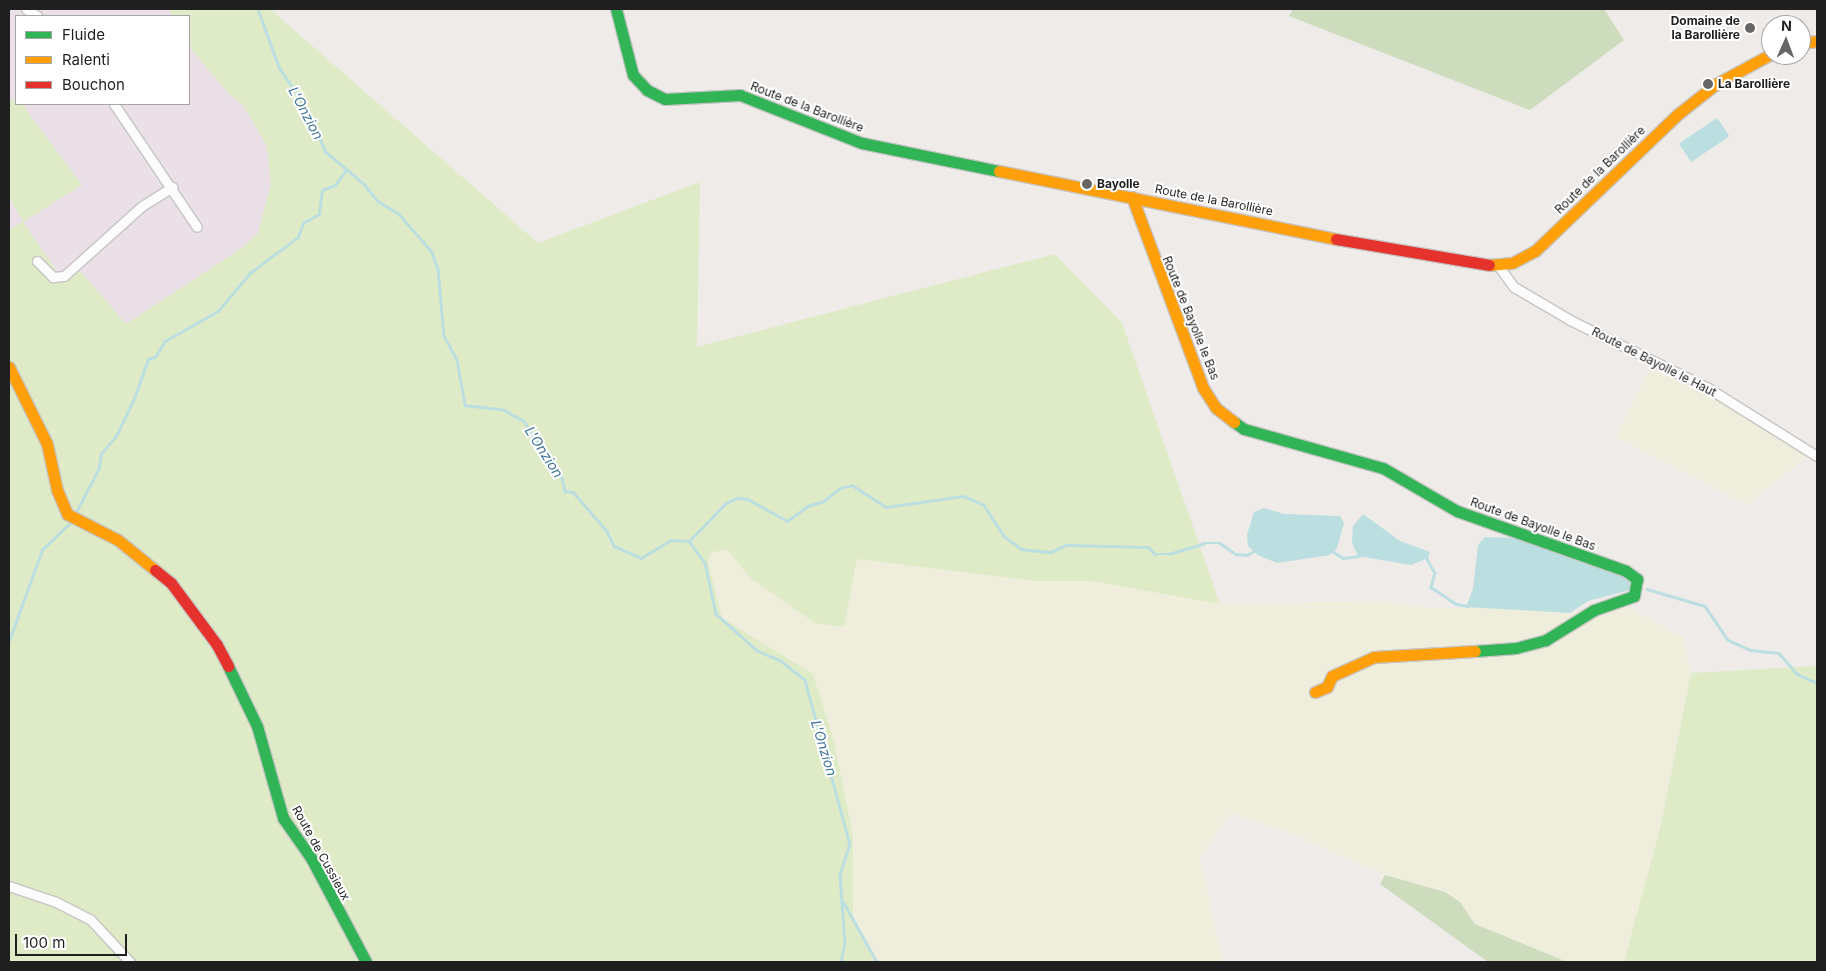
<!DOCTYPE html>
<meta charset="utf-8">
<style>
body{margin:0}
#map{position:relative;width:1826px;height:971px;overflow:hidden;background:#eeebe8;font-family:Inter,sans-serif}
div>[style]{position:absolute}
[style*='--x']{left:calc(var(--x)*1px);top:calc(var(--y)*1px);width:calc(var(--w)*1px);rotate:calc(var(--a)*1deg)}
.industrial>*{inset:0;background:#ebe0e8}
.farmland>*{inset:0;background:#efeddb}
.grass>*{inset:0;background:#dfebc6}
.forest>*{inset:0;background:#ccdcbd}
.water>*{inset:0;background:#bbdee1;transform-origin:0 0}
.stream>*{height:2.5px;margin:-1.25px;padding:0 1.25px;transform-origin:1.25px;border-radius:1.25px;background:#bbdee1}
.roads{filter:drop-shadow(1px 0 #c6c5c4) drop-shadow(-1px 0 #c6c5c4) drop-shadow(0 1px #c6c5c4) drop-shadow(0 -1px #c6c5c4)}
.street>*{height:9px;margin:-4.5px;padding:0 4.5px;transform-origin:4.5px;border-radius:4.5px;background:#fcfcfc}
.fast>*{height:11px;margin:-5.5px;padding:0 5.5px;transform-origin:5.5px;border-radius:5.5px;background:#30b455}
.slow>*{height:11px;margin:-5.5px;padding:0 5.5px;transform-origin:5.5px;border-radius:5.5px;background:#ff9f0a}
.jam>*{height:11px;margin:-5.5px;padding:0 5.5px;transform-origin:5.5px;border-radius:5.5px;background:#e5322d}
.dots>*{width:14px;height:14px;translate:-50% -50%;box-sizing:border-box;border:2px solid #fff;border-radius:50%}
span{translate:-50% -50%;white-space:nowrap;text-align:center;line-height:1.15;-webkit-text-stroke:4px #fff;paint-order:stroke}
.poi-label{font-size:12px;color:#1f1f1f;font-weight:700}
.right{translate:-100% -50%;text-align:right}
.left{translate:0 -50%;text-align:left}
.street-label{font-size:12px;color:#1f1f1f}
.water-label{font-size:14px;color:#417799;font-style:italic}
.frame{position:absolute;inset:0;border:10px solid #1f1f1f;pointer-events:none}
.legend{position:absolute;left:15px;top:15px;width:175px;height:90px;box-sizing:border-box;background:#fff;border:1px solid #a5a5a5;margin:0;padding:6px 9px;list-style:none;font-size:15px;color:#1f1f1f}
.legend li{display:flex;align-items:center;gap:10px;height:25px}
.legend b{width:25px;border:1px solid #a5a5a5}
.north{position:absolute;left:1761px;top:15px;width:50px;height:50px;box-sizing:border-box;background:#fff;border:1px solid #a5a5a5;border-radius:50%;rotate:2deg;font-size:14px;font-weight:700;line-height:20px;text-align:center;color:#1f1f1f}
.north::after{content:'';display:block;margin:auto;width:18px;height:22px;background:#676665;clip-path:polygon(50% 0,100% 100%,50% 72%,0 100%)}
.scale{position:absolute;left:15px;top:934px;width:112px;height:22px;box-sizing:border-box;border:2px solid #1f1f1f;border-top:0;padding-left:6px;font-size:15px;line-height:18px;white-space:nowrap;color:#1f1f1f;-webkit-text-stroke:4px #fff;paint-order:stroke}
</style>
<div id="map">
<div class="industrial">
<div style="clip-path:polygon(9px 9px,168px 9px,173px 16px,16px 16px,16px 104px,189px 104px,189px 45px,229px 94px,243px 105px,267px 146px,271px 184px,258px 233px,242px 248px,126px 324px,81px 272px,58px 273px,23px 222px,9px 231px)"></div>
</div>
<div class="farmland">
<div style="clip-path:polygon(1654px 361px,1811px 453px,1747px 505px,1616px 437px)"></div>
<div style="clip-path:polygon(728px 550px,750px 578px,815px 623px,844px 627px,856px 559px,1034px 581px,1092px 581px,1220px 604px,1387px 601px,1429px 608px,1511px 608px,1570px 613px,1620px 602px,1684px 638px,1691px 673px,1661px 825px,1624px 962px,1567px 962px,1508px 941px,1475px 924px,1460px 902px,1445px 892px,1385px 875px,1285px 831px,1230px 813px,1200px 858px,1223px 962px,875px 962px,853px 922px,853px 836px,834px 741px,740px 632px,722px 618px,707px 562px,712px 551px)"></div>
</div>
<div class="grass">
<div style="clip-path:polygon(168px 9px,270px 9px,538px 243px,700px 182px,697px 347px,1055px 254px,1122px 323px,1220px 604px,1092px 581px,1034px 581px,857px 559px,844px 627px,815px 623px,750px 578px,728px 550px,712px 552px,708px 562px,722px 618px,813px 674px,834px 741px,853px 836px,853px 922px,875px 962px,9px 962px,9px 231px,23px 221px,9px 197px,9px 103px,16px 97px,16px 104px,22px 104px,82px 185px,23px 222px,58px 273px,81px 272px,126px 324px,242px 248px,258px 233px,271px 184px,267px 146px,243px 105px,229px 94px,191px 49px,189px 16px,173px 16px)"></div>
<div style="clip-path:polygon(1817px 666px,1817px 962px,1624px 962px,1661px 825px,1691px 673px)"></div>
</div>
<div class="forest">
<div style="clip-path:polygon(1293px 9px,1604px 9px,1624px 40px,1530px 110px,1289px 16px)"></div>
<div style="clip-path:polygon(1385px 875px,1445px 892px,1460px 902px,1475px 924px,1567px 962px,1488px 962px,1380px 884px)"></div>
</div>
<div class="water">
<div style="left:1717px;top:118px;width:22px;height:46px;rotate:56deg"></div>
<div style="clip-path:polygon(1264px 508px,1284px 514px,1340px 516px,1344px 523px,1337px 548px,1330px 555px,1277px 563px,1258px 555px,1248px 546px,1247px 535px,1254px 512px)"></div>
<div style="clip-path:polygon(1363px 514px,1400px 541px,1430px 552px,1428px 558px,1411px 565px,1358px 556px,1352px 543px,1353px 526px)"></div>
<div style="clip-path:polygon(1485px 537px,1519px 538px,1622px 573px,1630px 581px,1630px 590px,1588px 601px,1570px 613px,1466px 607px,1473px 589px,1478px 545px)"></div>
</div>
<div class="stream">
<div style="--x:258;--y:9;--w:62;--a:70.1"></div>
<div style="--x:279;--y:67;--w:50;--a:56.3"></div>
<div style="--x:307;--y:109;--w:47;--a:66.2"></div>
<div style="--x:326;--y:152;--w:50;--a:40.1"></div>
<div style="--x:364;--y:184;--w:22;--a:51"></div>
<div style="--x:378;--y:201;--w:25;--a:32"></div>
<div style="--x:399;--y:214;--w:50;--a:49"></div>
<div style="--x:432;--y:252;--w:18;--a:71"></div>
<div style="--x:438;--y:269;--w:67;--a:84.9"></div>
<div style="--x:444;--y:336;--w:26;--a:61"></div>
<div style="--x:457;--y:359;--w:47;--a:80.1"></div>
<div style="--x:465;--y:405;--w:39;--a:7"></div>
<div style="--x:504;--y:410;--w:23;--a:29"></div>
<div style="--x:524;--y:421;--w:69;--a:56.3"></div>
<div style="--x:562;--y:478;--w:13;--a:77"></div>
<div style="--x:565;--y:491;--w:8;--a:7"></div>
<div style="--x:573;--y:492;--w:52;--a:48.9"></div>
<div style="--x:607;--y:531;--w:17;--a:65"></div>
<div style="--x:614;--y:546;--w:30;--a:24"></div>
<div style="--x:641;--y:558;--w:35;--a:-31"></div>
<div style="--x:671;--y:540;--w:18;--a:3"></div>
<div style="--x:689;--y:541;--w:27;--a:54"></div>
<div style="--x:705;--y:563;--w:52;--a:77.8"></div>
<div style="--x:716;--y:614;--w:56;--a:41.4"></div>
<div style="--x:758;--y:651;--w:25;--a:23"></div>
<div style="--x:781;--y:661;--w:31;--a:38"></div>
<div style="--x:805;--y:680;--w:170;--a:74.7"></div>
<div style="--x:850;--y:844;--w:33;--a:108"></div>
<div style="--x:840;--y:875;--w:68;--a:85.8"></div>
<div style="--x:845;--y:943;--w:19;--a:102"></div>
<div style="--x:75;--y:514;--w:52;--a:-62.4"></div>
<div style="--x:99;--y:468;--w:14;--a:-82"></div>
<div style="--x:101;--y:454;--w:23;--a:-50"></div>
<div style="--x:116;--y:436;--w:41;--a:-64.1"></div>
<div style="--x:134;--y:399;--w:42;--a:-70.7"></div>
<div style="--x:148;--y:359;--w:7;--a:-16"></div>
<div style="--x:155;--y:357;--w:19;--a:-58"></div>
<div style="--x:165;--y:341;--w:61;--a:-29.5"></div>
<div style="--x:218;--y:311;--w:50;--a:-49.9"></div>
<div style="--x:250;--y:273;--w:60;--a:-36.9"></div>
<div style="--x:298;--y:237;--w:15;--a:-70"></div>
<div style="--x:303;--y:223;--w:18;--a:-29"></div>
<div style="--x:319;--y:214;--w:24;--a:-83"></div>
<div style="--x:322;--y:190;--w:14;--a:-21"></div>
<div style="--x:335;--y:185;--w:17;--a:-54"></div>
<div style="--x:689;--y:541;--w:53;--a:-45.8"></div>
<div style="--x:726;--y:503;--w:13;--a:-23"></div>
<div style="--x:738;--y:498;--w:10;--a:6"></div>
<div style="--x:748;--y:499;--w:45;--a:29.4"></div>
<div style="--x:787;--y:521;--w:26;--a:-36"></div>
<div style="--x:808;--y:506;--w:17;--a:-17"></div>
<div style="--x:824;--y:501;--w:21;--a:-39"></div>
<div style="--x:840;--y:488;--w:12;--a:-14"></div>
<div style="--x:852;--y:485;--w:40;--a:32.9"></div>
<div style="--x:886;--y:507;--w:78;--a:-8.1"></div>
<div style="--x:963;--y:496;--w:23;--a:23"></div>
<div style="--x:984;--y:505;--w:37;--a:57"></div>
<div style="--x:1004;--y:536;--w:21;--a:37"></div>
<div style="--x:1021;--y:549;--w:30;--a:6"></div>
<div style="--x:1051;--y:552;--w:17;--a:-25"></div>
<div style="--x:1066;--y:545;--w:82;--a:1.4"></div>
<div style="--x:1148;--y:547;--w:10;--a:45"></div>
<div style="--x:1155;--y:554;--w:14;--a:0"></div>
<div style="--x:1169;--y:554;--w:37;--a:-17"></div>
<div style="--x:1204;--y:543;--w:16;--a:0"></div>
<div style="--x:1220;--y:543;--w:19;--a:35"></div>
<div style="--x:1236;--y:554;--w:11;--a:5"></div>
<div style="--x:1247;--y:555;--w:9;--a:-32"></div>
<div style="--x:1332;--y:551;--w:13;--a:32"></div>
<div style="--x:1343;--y:558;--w:16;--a:-7"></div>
<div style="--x:1426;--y:557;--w:18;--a:61"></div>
<div style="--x:1435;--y:573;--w:15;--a:106"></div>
<div style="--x:1431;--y:587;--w:30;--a:34"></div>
<div style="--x:1456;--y:604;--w:12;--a:9"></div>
<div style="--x:1647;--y:589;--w:60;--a:16.3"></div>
<div style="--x:1705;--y:606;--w:41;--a:55.9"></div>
<div style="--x:1728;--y:640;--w:24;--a:24"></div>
<div style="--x:1750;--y:650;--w:29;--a:6"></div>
<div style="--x:1779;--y:653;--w:28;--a:49"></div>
<div style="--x:1797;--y:674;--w:22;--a:24"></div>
<div style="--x:9;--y:641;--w:97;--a:-70.1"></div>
<div style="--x:42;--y:550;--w:40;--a:-44"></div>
<div style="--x:844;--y:903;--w:68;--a:60.8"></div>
</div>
<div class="roads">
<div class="street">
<div style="--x:26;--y:9;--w:13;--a:32"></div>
<div style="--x:114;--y:104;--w:148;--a:56"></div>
<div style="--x:37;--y:261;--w:23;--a:45"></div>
<div style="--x:53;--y:277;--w:11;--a:-5"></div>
<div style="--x:64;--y:276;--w:105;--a:-41.9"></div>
<div style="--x:142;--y:206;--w:36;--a:-32"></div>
<div style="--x:1497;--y:264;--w:29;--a:54"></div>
<div style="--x:1514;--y:287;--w:65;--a:30.5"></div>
<div style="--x:1570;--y:320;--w:154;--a:26.2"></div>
<div style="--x:1708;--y:388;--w:128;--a:32"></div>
<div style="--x:9;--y:886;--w:50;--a:18.8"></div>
<div style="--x:56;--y:902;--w:38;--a:27"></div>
<div style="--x:90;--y:919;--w:59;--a:47.1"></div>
</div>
<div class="fast">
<div style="--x:616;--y:9;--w:68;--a:75.6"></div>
<div style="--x:633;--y:75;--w:21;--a:47"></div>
<div style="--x:647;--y:90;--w:20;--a:27"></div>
<div style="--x:665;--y:99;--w:75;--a:-3.1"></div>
<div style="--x:740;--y:95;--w:131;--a:21.5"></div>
<div style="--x:862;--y:143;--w:140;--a:11.6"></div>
<div style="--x:1234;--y:422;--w:12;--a:35"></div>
<div style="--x:1244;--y:429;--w:144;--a:15.7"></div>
<div style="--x:1383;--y:468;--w:86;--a:30.2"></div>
<div style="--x:1457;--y:511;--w:179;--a:19.5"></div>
<div style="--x:1626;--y:571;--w:14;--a:36"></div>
<div style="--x:1637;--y:579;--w:17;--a:100"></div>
<div style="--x:1634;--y:596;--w:42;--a:160.7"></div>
<div style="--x:1594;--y:610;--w:57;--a:148"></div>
<div style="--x:1546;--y:640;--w:31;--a:165"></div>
<div style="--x:1516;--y:648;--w:41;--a:175.8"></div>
<div style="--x:228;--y:666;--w:67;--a:64.2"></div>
<div style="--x:257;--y:726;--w:96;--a:74.2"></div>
<div style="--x:283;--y:818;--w:49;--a:55"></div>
<div style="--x:311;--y:858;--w:118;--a:62.1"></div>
</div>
<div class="slow">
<div style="--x:1801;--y:43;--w:16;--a:-7"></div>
<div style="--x:999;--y:171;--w:344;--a:11.4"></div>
<div style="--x:1132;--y:197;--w:204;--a:69.6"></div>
<div style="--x:1203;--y:388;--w:24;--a:57"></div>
<div style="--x:1216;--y:408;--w:23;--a:38"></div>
<div style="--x:1489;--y:265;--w:23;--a:-5"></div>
<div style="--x:1512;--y:263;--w:26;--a:-28"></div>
<div style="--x:1535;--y:251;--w:198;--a:-43.8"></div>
<div style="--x:1678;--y:114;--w:48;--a:-38.3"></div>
<div style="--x:1716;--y:84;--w:63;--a:-28.6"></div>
<div style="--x:9;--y:367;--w:86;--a:63.7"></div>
<div style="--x:47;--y:444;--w:47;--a:77.7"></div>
<div style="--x:57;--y:490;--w:26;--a:67"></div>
<div style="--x:67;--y:514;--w:57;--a:27"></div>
<div style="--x:118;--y:540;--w:48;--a:39"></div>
<div style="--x:1315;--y:692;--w:13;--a:-23"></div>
<div style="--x:1327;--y:687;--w:12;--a:-66"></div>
<div style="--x:1332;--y:676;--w:46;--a:-24.3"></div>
<div style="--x:1374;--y:657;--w:101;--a:-3.4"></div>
</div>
<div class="jam">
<div style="--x:1336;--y:239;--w:155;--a:9.6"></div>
<div style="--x:155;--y:570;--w:21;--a:39"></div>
<div style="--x:171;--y:583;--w:77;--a:53.4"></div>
<div style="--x:217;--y:645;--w:24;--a:62"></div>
</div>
</div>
<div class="dots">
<div style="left:1750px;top:28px;background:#676665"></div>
<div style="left:1708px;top:84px;background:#676665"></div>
<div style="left:1087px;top:184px;background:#676665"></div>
</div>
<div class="poi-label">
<span class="right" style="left:1740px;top:28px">Domaine de<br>la Barollière</span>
<span class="left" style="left:1718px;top:84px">La Barollière</span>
<span class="left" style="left:1097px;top:184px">Bayolle</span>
</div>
<div class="street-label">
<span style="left:807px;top:107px;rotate:21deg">Route de la Barollière</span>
<span style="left:1600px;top:170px;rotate:-44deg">Route de la Barollière</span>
<span style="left:1214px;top:200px;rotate:11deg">Route de la Barollière</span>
<span style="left:1191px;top:318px;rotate:68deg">Route de Bayolle le Bas</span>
<span style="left:1654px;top:362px;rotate:27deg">Route de Bayolle le Haut</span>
<span style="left:1533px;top:524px;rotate:20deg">Route de Bayolle le Bas</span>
<span style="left:321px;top:853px;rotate:61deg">Route de Cussieux</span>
</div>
<div class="water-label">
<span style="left:306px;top:113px;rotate:62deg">L'Onzion</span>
<span style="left:544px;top:452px;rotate:57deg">L'Onzion</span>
<span style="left:824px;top:748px;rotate:73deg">L'Onzion</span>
</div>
<div class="frame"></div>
<ul class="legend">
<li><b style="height:6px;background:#30b455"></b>Fluide</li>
<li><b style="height:6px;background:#ff9f0a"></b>Ralenti</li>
<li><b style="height:6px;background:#e5322d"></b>Bouchon</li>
</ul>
<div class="north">N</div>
<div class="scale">100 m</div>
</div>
